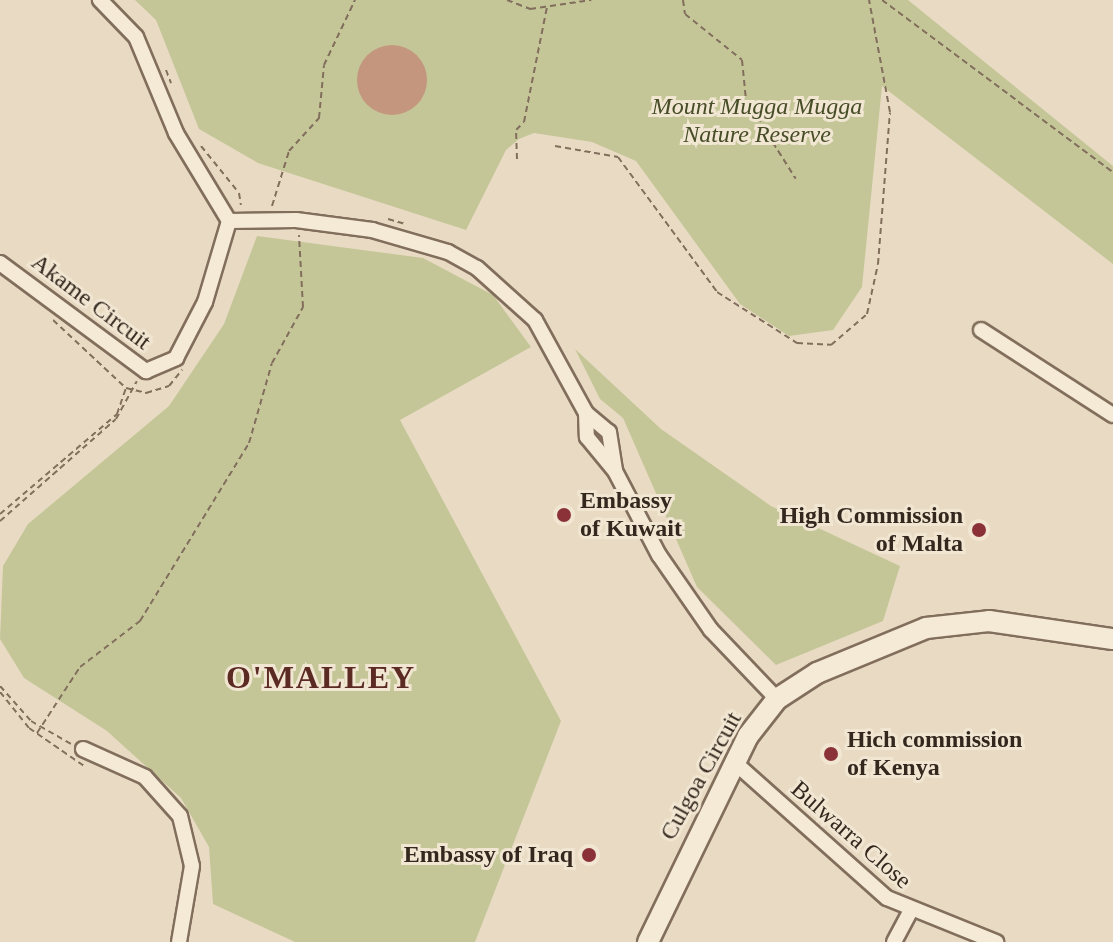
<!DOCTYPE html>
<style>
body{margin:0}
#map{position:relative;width:1113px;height:942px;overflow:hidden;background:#e9dbc3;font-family:"Times New Roman",serif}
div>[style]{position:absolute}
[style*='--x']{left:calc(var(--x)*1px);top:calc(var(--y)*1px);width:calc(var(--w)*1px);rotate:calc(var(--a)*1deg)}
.green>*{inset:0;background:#c4c698}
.building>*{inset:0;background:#c4967d}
.round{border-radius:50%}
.path>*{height:2px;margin-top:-1px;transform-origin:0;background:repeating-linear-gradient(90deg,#826e5c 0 6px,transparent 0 10px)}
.roads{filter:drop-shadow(2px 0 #826e5c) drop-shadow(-2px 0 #826e5c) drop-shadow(0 2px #826e5c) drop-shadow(0 -2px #826e5c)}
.street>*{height:14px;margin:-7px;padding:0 7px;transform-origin:7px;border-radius:7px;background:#f5ead5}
.secondary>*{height:20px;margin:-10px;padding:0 10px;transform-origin:10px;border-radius:10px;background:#f5ead5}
.dots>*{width:22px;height:22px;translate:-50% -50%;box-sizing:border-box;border:4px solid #f1e6d2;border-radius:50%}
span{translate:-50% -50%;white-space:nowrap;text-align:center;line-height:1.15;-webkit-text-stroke:6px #f1e6d2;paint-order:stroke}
.park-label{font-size:24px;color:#464d27;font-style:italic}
.street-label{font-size:24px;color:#33271e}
.poi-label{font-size:24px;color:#33271e;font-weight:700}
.left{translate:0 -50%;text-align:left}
.right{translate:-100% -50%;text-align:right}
.district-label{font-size:32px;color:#5b2a22;font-weight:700;letter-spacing:2px}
</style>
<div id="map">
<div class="green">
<div style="clip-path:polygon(135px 0,908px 0,1113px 166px,1113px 264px,882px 86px,862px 287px,833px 330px,789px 336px,740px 304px,636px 161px,592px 142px,534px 133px,519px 139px,506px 150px,466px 230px,258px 163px,199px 129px,156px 20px)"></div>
<div style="clip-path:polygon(257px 236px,423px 258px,493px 295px,531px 347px,400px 420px,561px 721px,475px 942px,295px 942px,213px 904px,209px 847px,181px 798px,107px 731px,24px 678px,0 639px,3px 566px,28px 524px,169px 406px,224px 324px)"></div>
<div style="clip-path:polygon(575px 349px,661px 429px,771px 506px,900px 566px,883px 621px,776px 665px,697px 587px,623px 418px,600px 399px)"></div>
</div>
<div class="building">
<div class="round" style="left:357px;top:45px;width:70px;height:70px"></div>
</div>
<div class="path">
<div style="--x:507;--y:0;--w:25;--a:21"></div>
<div style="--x:530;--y:9;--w:62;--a:-8.4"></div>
<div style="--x:683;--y:0;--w:14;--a:82"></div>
<div style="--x:685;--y:14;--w:73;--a:38.9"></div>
<div style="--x:742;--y:60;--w:40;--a:84.3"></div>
<div style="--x:746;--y:100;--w:93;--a:57.7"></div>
<div style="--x:882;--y:0;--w:288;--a:36.7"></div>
<div style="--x:166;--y:70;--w:14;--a:69"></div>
<div style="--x:201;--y:146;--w:60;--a:51"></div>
<div style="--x:239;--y:193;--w:12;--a:81"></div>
<div style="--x:555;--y:146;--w:64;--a:9.9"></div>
<div style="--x:618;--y:157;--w:167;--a:53.7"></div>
<div style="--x:717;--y:292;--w:95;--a:32.5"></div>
<div style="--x:797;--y:343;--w:34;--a:3"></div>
<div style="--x:831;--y:345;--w:48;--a:-40.7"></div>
<div style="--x:867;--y:314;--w:51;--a:-77.6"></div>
<div style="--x:878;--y:264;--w:152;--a:-85.5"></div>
<div style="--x:890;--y:112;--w:114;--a:-100.6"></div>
<div style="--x:517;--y:159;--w:29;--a:-92"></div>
<div style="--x:516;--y:130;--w:11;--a:-45"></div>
<div style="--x:524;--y:122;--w:117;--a:-78.7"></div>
<div style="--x:272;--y:206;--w:58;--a:-72.8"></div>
<div style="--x:289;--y:151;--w:45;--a:-47.7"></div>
<div style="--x:319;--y:118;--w:53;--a:-84.6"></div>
<div style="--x:324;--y:65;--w:72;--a:-64.5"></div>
<div style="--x:388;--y:219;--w:18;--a:16"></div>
<div style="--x:53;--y:320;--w:100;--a:43"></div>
<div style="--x:0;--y:514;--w:154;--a:-40.5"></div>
<div style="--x:117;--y:414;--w:28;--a:-71"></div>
<div style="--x:126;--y:388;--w:21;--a:14"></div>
<div style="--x:146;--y:393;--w:24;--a:-17"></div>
<div style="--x:169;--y:386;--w:21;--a:-51"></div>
<div style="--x:0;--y:521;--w:154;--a:-41.3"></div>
<div style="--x:116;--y:419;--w:43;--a:-61.1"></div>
<div style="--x:0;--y:686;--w:47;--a:48.5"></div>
<div style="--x:31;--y:721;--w:46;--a:29.9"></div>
<div style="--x:0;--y:692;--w:46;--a:51.1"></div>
<div style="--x:29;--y:728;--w:67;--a:34.6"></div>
<div style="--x:37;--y:733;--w:79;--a:-56.9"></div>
<div style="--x:80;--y:667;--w:76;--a:-37.5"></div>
<div style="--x:140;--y:621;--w:209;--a:-58.5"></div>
<div style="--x:249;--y:443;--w:83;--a:-74"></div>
<div style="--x:272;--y:363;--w:64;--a:-61"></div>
<div style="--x:303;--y:307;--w:72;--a:-93.2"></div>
</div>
<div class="roads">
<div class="street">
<div style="--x:229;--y:221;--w:67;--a:-0.9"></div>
<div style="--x:296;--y:220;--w:77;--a:7.5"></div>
<div style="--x:372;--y:230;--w:79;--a:16.1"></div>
<div style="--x:448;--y:252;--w:33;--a:29"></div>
<div style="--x:477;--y:268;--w:78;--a:41.9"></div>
<div style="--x:535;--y:320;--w:106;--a:61.3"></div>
<div style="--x:586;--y:413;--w:30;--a:40"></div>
<div style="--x:609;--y:432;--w:39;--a:81"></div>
<div style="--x:0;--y:263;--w:182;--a:36.5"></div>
<div style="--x:146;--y:371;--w:33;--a:-23"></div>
<div style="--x:176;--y:358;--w:63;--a:-62.6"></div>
<div style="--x:205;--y:302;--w:84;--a:-73.5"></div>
<div style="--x:229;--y:221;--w:103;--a:-121.1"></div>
<div style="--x:176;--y:133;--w:104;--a:-112.6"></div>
<div style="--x:136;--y:37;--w:52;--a:-134.2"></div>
<div style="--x:981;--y:330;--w:157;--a:32.8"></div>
<div style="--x:586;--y:413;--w:24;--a:88"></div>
<div style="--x:587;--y:437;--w:44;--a:50.5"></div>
<div style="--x:615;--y:471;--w:95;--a:62.4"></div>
<div style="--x:659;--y:555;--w:91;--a:55.3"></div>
<div style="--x:711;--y:630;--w:95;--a:46.3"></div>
<div style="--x:83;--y:749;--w:68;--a:24.3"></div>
<div style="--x:145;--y:777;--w:52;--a:48.1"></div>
<div style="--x:180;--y:816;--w:51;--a:76.5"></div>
<div style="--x:192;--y:866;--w:77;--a:99.7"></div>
<div style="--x:733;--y:761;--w:206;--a:41.7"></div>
<div style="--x:887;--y:898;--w:118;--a:22"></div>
<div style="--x:894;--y:942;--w:34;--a:-62"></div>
</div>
<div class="secondary">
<div style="--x:648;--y:942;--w:229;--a:-64.1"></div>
<div style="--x:748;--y:736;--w:47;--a:-51.9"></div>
<div style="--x:777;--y:699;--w:48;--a:-33"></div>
<div style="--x:817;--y:673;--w:118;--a:-22.4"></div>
<div style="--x:926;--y:628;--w:63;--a:-6.3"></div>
<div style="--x:989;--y:621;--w:125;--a:8.3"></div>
</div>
</div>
<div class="dots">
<div style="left:564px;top:515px;background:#8b3238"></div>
<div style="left:979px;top:530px;background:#8b3238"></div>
<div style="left:831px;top:754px;background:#8b3238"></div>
<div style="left:589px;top:855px;background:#8b3238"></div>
</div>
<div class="park-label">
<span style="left:757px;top:121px">Mount Mugga Mugga<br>Nature Reserve</span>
</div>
<div class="street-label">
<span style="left:91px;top:302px;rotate:37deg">Akame Circuit</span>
<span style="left:701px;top:776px;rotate:-61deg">Culgoa Circuit</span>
<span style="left:851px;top:835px;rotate:41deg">Bulwarra Close</span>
</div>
<div class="poi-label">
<span class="left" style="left:580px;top:515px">Embassy<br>of Kuwait</span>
<span class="right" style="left:963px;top:530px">High Commission<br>of Malta</span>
<span class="left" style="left:847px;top:754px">Hich commission<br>of Kenya</span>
<span class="right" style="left:573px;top:855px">Embassy of Iraq</span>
</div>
<div class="district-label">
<span style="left:321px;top:677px">O'MALLEY</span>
</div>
</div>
